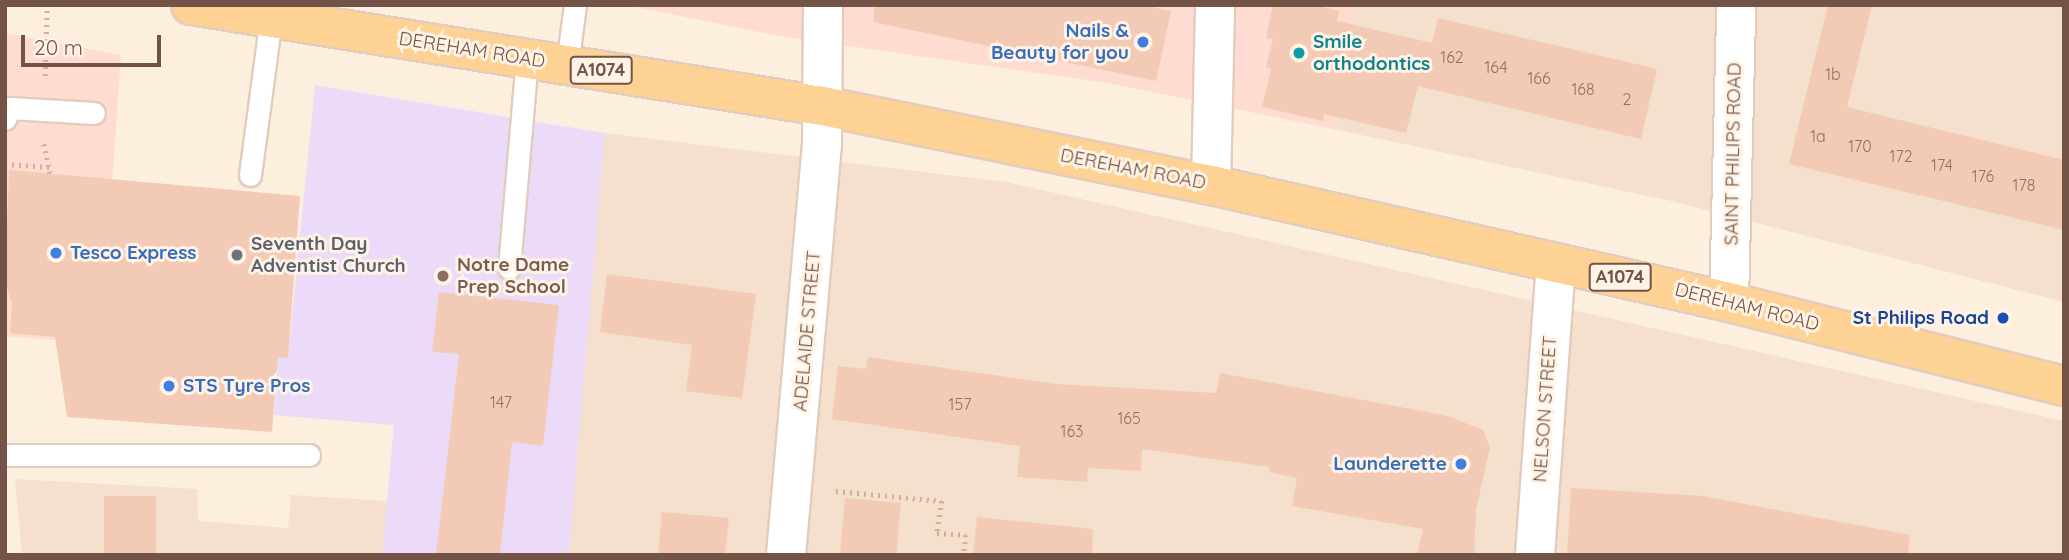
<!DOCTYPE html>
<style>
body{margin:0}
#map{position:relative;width:2069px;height:560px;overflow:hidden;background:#fdefde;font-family:Quicksand,sans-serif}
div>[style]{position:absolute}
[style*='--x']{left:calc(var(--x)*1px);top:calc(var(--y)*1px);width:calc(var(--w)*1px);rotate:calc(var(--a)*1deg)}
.residential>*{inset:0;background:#f4e0cc}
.commercial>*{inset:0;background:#fedcd1}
.education>*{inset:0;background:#ecdbf8}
.building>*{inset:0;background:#f3cab5;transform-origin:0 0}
.path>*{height:4.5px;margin-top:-2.25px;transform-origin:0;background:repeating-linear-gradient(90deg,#d7ad99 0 2px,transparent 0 7px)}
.roads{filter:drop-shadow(2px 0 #e2ccbd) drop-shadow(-2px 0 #e2ccbd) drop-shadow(0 2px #e2ccbd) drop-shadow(0 -2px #e2ccbd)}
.lane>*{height:21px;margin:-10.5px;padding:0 10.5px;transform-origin:10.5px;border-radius:10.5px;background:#fff}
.street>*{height:38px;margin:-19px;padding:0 19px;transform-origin:19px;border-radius:19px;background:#fff}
.primary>*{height:38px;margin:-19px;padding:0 19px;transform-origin:19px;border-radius:19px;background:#fed194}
.dots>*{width:19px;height:19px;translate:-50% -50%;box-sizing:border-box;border:4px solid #fff3e5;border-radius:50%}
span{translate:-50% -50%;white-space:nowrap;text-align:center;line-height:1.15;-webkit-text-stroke:6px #fff3e5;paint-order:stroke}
.number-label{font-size:16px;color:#937162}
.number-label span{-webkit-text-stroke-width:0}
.shield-label span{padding:2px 5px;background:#fff3e5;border:2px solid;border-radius:5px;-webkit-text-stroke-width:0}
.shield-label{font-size:18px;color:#735346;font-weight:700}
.shop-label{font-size:19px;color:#366cbe;font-weight:700}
.right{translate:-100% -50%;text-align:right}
.left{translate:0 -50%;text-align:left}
.culture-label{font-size:19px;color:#0d838f;font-weight:700}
.street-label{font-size:19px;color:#735346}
.worship-label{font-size:19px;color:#5b616d;font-weight:700}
.education-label{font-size:19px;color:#785e54;font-weight:700}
.transit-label{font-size:19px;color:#164399;font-weight:700}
.frame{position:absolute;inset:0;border:7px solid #735346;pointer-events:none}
.scale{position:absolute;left:21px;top:35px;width:140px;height:32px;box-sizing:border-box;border:4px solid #735346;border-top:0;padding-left:9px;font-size:21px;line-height:24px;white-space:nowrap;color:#735346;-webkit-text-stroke:5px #fff3e5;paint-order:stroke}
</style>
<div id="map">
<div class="residential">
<div style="clip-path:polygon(1355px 5px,2064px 5px,2064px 302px,1671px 201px,1333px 129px)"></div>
<div style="clip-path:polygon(605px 133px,1006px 182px,2064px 421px,2064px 555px,569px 555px)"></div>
<div style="clip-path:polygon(15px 479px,197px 489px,198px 521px,288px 528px,291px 495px,387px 501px,382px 555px,22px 555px)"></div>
</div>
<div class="commercial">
<div style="clip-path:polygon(625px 5px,1355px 5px,1333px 129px,1108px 83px,779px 36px)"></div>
<div style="clip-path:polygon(5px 33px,121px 55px,101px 344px,5px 336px)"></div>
</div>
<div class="education">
<div style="clip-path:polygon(315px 85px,605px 133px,569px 555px,382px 555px,394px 425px,274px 415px,278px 357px,288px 357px)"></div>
</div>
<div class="building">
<div style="clip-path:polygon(875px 5px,1143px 5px,1171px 11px,1156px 81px,873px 22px)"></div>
<div style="clip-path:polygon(1273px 5px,1315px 5px,1339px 11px,1337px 21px,1432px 43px,1438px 18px,1653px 68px,1657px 70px,1641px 139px,1418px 86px,1406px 133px,1324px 114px,1323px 121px,1262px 107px,1271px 69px,1266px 67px,1273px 39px,1266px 38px)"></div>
<div style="clip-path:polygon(1828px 5px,1872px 5px,1847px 107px,2064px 160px,2064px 230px,1789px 164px)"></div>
<div style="clip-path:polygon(9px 170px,300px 196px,288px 358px,278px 357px,272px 432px,67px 417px,55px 337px,10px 333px,12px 303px,5px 282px)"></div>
<div style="clip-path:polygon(607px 274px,756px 294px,742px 398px,686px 391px,692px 345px,600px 332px)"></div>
<div style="clip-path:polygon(439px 292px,559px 305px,543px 446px,512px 442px,500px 555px,436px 555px,459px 354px,432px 352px)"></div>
<div style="clip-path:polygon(868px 357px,1056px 384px,1216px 393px,1220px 373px,1448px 416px,1483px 430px,1490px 447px,1476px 510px,1474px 555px,1417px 555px,1423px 529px,1292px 506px,1297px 478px,1269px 472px,1270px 467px,1142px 449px,1141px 471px,1088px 468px,1087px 482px,1017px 477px,1020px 446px,832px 419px,838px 366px,866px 369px)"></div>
<div style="clip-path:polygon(1571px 488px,1703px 496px,1910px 535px,1908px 555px,1567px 555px)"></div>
<div style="left:104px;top:496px;width:52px;height:59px"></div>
<div style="left:845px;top:498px;width:56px;height:57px;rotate:5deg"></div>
<div style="clip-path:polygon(662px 512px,729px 518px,725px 555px,658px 555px)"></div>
<div style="clip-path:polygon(977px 517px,1093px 529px,1092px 555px,973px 555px)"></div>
</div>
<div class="path">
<div style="--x:45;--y:76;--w:71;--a:-88.4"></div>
<div style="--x:44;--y:144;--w:30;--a:78"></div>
<div style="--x:5;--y:164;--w:45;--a:3.8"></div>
<div style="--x:836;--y:491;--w:106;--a:5.4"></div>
<div style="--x:942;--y:501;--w:32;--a:99"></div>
<div style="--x:937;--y:533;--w:29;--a:4"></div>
<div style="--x:966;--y:535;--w:20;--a:96"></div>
</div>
<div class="roads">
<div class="lane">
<div style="--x:567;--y:65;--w:61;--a:-82.4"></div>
<div style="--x:5;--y:119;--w:12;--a:-66"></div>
<div style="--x:10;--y:108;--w:84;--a:3.4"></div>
<div style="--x:250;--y:175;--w:158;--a:-82.4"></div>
<div style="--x:509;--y:268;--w:211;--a:-85.1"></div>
<div style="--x:5;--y:455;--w:304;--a:0"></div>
</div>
<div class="street">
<div style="--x:1211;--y:185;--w:180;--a:-88.7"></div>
<div style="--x:1729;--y:302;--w:297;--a:-88.6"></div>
<div style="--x:786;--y:555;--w:412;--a:-85"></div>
<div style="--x:822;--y:145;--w:140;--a:-89.6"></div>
<div style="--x:1535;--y:555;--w:293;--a:-85.9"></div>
</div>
<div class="primary">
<div style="--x:191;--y:5;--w:639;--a:9.09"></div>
<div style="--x:822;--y:106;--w:397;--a:11.5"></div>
<div style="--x:1211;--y:185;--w:531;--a:12.73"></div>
<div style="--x:1729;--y:302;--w:345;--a:14.1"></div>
</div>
</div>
<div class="dots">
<div style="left:1143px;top:42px;background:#3f7fe0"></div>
<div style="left:1299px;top:53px;background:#0f9aa8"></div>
<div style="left:56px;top:253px;background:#3f7fe0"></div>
<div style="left:237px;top:255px;background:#6b7280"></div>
<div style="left:443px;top:276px;background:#8d6e63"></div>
<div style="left:2003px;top:318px;background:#1a4fb4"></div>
<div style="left:169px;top:386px;background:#3f7fe0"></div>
<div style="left:1461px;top:464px;background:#3f7fe0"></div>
</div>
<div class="number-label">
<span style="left:1452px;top:57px">162</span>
<span style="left:1496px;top:67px">164</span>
<span style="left:1833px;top:74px">1b</span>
<span style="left:1539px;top:78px">166</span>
<span style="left:1583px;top:89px">168</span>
<span style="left:1627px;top:99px">2</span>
<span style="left:1818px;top:136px">1a</span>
<span style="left:1860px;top:146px">170</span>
<span style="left:1901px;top:156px">172</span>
<span style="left:1942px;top:165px">174</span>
<span style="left:1983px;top:176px">176</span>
<span style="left:2024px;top:185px">178</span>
<span style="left:501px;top:402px">147</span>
<span style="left:960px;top:404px">157</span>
<span style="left:1129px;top:418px">165</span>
<span style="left:1072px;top:431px">163</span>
</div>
<div class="shield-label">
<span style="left:601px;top:70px">A1074</span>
<span style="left:1620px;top:277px">A1074</span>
</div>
<div class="shop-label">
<span class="right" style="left:1129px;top:42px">Nails &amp;<br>Beauty for you</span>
<span class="left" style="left:70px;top:253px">Tesco Express</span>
<span class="left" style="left:183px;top:386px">STS Tyre Pros</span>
<span class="right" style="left:1447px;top:464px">Launderette</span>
</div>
<div class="culture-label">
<span class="left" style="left:1313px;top:53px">Smile<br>orthodontics</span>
</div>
<div class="street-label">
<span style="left:472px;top:50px;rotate:9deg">DEREHAM ROAD</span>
<span style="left:1733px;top:154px;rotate:-89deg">SAINT PHILIPS ROAD</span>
<span style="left:1133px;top:169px;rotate:11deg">DEREHAM ROAD</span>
<span style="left:1747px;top:307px;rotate:14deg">DEREHAM ROAD</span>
<span style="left:807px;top:331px;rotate:-85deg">ADELAIDE STREET</span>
<span style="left:1545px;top:409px;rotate:-86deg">NELSON STREET</span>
</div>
<div class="worship-label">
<span class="left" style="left:251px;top:255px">Seventh Day<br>Adventist Church</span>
</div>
<div class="education-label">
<span class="left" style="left:457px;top:276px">Notre Dame<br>Prep School</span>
</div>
<div class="transit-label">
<span class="right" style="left:1989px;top:318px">St Philips Road</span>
</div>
<div class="frame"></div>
<div class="scale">20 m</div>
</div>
